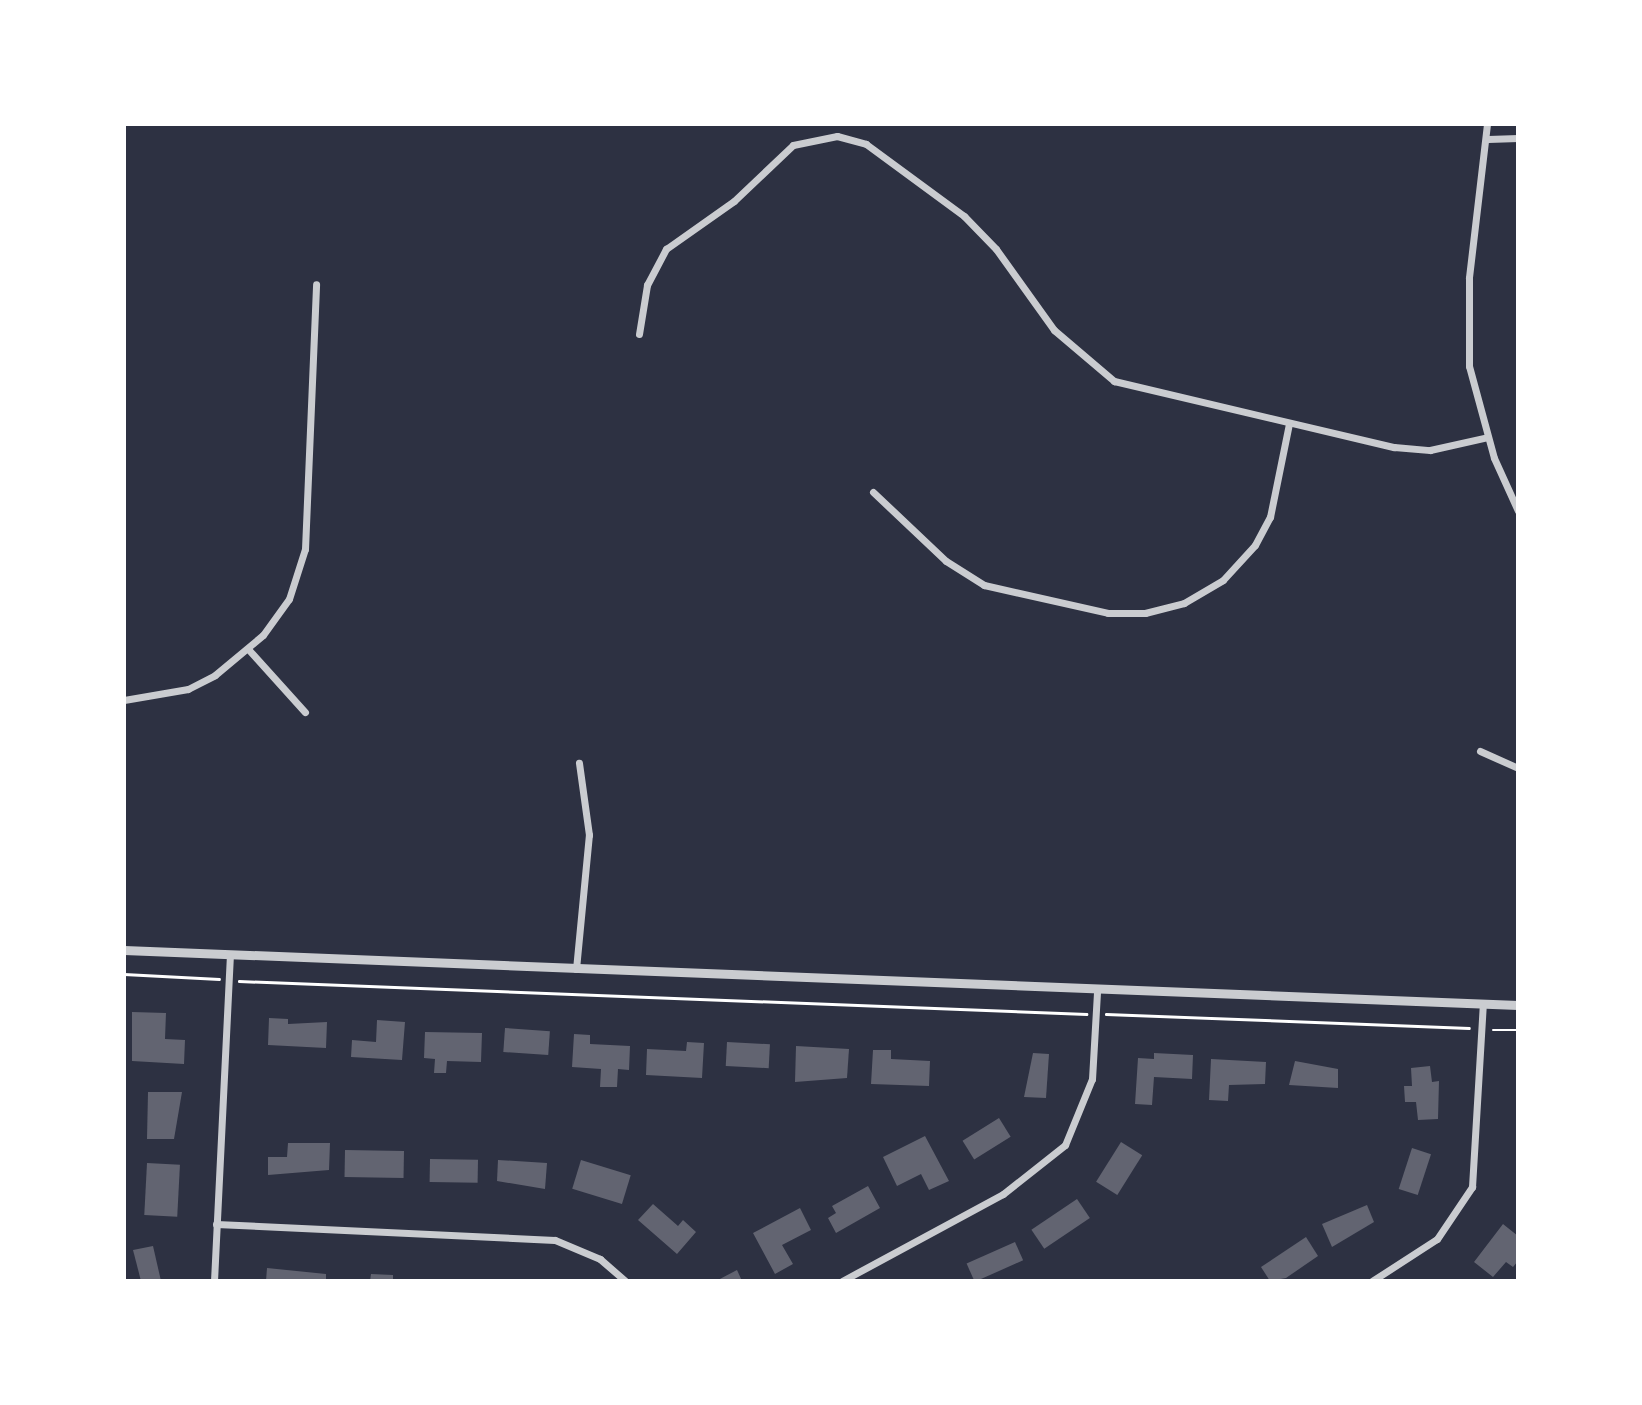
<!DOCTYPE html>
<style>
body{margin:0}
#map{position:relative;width:1642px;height:1405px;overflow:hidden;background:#2d3142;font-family:"Nunito Sans",sans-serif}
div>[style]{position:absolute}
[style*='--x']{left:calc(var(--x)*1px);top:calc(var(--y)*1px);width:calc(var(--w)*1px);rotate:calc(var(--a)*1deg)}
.building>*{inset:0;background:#626471;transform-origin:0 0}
.path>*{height:2.5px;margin:-1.25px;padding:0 1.25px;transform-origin:1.25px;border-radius:1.25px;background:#fff}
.minor>*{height:7px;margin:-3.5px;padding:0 3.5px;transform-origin:3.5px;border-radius:3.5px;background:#caccd0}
.tertiary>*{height:9px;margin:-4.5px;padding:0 4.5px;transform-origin:4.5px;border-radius:4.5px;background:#caccd0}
span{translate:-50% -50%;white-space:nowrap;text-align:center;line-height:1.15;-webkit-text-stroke:6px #fff;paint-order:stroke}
.frame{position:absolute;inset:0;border:126px solid #fff;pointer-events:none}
</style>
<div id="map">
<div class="building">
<div style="clip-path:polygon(132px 1012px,166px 1013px,165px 1039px,185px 1040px,184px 1064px,132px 1061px)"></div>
<div style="clip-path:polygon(269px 1018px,288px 1019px,288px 1024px,327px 1022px,326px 1048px,268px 1045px)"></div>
<div style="clip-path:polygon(377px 1020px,405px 1022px,402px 1060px,351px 1057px,352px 1040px,376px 1042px)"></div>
<div style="left:505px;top:1028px;width:45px;height:24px;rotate:4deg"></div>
<div style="clip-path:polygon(425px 1032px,482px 1033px,481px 1062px,447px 1061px,446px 1073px,434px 1073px,435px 1059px,424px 1058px)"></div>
<div style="clip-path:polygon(574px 1034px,590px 1035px,590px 1044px,630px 1046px,629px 1070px,618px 1069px,617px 1087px,600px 1087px,601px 1069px,572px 1067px)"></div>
<div style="clip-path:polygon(687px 1042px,704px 1043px,702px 1078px,646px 1075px,647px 1049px,686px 1051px)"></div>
<div style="left:727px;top:1042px;width:43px;height:24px;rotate:3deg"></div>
<div style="clip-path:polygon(796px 1046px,849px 1049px,847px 1078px,795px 1082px)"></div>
<div style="clip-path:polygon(873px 1050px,891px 1050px,891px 1059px,930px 1061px,929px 1086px,871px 1084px)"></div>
<div style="clip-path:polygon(1033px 1053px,1049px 1054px,1046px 1098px,1024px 1097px)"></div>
<div style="clip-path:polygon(1154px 1053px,1193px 1055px,1192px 1079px,1154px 1077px,1152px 1105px,1135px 1104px,1138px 1058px,1154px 1059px)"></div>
<div style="clip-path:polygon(1211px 1059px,1266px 1062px,1265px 1084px,1229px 1085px,1228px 1101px,1209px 1100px)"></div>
<div style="clip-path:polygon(1295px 1061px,1338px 1069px,1338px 1088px,1289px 1085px)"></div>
<div style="clip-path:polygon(1430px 1066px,1432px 1082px,1439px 1081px,1438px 1119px,1418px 1120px,1416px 1102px,1405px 1102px,1404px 1086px,1412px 1086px,1411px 1068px)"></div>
<div style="clip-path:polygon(148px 1092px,182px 1092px,174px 1139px,147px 1139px)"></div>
<div style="left:999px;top:1118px;width:22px;height:43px;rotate:58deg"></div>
<div style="clip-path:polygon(925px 1136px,949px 1181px,929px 1190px,921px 1174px,897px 1186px,883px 1157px)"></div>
<div style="left:1121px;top:1142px;width:25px;height:47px;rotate:32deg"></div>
<div style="clip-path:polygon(288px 1143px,330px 1143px,329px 1170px,268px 1175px,268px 1157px,287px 1157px)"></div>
<div style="left:1412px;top:1148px;width:20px;height:43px;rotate:18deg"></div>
<div style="left:345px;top:1150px;width:59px;height:27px;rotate:1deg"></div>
<div style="left:430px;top:1159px;width:48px;height:23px;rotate:1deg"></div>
<div style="clip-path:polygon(498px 1160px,547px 1163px,545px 1189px,497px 1181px)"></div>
<div style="left:581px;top:1160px;width:52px;height:30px;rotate:17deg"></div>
<div style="left:147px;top:1163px;width:33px;height:52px;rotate:3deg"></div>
<div style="clip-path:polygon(868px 1186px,880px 1208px,836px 1233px,828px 1218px,836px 1213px,832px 1206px)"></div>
<div style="left:1077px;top:1199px;width:23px;height:55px;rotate:56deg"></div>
<div style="clip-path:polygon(653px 1204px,678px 1226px,683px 1220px,696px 1232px,677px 1254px,638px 1220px)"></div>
<div style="clip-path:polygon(1367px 1205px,1374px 1222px,1332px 1247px,1322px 1224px)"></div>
<div style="clip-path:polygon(800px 1208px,811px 1230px,782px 1245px,793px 1264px,775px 1274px,753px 1233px)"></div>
<div style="clip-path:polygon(1503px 1224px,1518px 1236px,1518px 1261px,1513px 1267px,1506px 1262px,1493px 1277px,1474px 1262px)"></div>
<div style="clip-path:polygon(1306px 1237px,1318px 1256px,1286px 1278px,1270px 1281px,1261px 1267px)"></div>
<div style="left:1015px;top:1242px;width:20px;height:53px;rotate:66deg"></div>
<div style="clip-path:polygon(153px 1246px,161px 1281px,141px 1281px,133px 1250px)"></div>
<div style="clip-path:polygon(267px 1268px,326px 1274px,326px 1281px,266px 1281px)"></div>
<div style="clip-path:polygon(737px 1270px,742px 1281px,716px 1281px)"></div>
<div style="clip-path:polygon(371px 1274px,393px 1275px,393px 1281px,370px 1281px)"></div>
</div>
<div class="path">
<div style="--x:124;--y:974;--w:95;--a:3"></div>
<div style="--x:239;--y:981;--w:848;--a:2.23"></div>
<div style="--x:1106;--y:1014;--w:363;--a:2.2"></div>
<div style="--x:1493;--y:1030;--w:25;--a:0"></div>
</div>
<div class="minor">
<div style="--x:1487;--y:124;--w:155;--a:96.7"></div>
<div style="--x:1469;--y:278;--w:88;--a:90"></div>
<div style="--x:1469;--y:366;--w:95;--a:74.8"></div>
<div style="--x:1494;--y:458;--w:58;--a:65.6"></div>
<div style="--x:1488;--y:139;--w:30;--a:-2"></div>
<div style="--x:639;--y:334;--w:50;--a:-80.7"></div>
<div style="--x:647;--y:285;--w:41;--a:-62.2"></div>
<div style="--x:666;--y:249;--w:83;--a:-35.2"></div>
<div style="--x:734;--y:201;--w:81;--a:-43.5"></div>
<div style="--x:793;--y:145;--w:45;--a:-11.6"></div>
<div style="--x:837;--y:136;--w:30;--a:15"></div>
<div style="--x:866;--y:144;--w:122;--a:36.3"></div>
<div style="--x:964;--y:216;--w:46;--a:45.9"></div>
<div style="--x:996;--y:249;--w:100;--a:54.4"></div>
<div style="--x:1054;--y:330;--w:79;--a:40.4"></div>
<div style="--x:1114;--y:381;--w:288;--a:13.3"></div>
<div style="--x:1394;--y:447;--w:36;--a:5"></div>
<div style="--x:1430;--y:450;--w:59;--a:-12.6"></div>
<div style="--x:873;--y:492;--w:100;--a:43.4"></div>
<div style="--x:946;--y:561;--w:45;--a:32.3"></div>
<div style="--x:984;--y:585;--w:127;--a:12.7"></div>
<div style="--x:1108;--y:613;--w:37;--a:0"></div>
<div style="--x:1145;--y:613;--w:40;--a:-14.4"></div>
<div style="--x:1184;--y:603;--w:45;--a:-30.5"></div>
<div style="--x:1223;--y:580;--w:47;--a:-47.6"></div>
<div style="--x:1255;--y:545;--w:32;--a:-62"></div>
<div style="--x:1270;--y:517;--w:95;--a:-78.5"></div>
<div style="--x:248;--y:649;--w:85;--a:47.9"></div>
<div style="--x:124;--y:700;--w:65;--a:-9.8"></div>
<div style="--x:188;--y:689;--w:30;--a:-27"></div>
<div style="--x:215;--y:675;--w:62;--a:-39.8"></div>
<div style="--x:263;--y:635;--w:44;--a:-54.2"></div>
<div style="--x:289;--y:599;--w:52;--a:-72.3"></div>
<div style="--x:305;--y:549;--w:265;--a:-87.6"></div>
<div style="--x:1480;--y:751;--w:42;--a:24.1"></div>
<div style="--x:576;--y:969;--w:135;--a:-84.5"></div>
<div style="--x:589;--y:835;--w:73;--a:-97.9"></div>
<div style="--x:216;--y:1224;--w:339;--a:2.7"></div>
<div style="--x:555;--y:1240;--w:49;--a:22.9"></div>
<div style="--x:600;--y:1259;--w:33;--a:41"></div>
<div style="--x:214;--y:1281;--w:326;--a:-87.2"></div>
<div style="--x:842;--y:1281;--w:183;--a:-28.4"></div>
<div style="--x:1003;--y:1194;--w:79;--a:-38.3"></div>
<div style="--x:1065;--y:1145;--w:71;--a:-67.8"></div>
<div style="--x:1092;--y:1079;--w:88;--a:-86.7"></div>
<div style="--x:1372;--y:1281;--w:77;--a:-32.9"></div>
<div style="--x:1437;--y:1239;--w:63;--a:-56.1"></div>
<div style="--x:1472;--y:1187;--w:183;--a:-86.6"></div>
</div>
<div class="tertiary">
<div style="--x:124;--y:950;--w:1395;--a:2.26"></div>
</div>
<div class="frame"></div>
</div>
